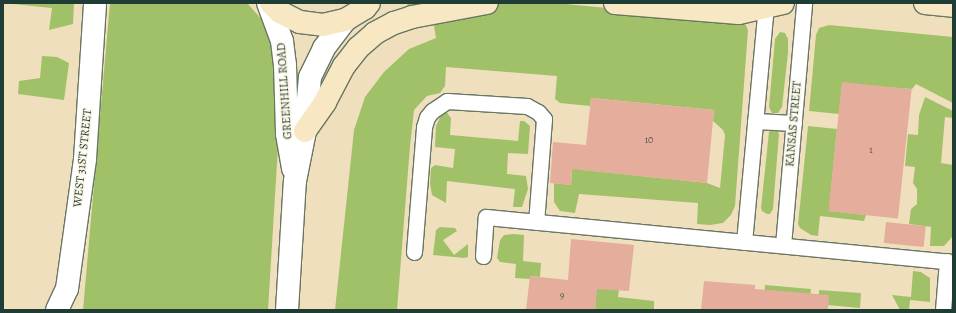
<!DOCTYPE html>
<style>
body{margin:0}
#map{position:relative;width:956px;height:313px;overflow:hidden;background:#f0dfbd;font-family:Alegreya,serif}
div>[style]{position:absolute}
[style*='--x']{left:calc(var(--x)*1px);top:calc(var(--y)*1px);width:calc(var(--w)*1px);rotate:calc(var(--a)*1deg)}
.green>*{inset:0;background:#a1c169}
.building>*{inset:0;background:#e4ad9c;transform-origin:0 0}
.roads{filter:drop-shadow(1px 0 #687664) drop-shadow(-1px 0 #687664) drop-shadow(0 1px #687664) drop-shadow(0 -1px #687664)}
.service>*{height:15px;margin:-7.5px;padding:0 7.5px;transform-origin:7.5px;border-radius:7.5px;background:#fff}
.minor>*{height:22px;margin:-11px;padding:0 11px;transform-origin:11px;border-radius:11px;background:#fff}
.tertiary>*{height:22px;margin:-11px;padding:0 11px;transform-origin:11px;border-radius:11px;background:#fff}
.secondary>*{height:22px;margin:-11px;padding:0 11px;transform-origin:11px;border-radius:11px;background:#f7e8c3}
span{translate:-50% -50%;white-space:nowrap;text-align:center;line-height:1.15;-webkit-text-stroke:3px #fcf5e5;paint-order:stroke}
.number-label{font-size:10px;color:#50594e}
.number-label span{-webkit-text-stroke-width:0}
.street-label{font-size:12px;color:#1f3d34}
.frame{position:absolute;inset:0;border:4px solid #1f3d34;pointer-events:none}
</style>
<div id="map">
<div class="green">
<div style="clip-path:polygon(3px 3px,74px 3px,73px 24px,49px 30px,52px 8px)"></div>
<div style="clip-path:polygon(110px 3px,247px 3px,272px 31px,278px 147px,268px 310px,83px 310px)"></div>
<div style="clip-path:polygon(405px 3px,555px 3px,744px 21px,748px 30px,735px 206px,731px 215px,723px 223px,710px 225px,697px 224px,698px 203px,579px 194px,575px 213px,560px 211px,554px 202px,554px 183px,571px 185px,573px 158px,584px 170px,707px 183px,720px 188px,725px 135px,723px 130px,713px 121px,714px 110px,591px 98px,590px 106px,560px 103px,555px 99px,557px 76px,446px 67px,445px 86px,440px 93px,427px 96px,414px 110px,410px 146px,397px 310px,335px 310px,354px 130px,365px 97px,384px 72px,409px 49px,436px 38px,433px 20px)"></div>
<div style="clip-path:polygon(829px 25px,953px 37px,953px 103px,916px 84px,912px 89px,842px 84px,839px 114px,809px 111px,816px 35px,819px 28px)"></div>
<div style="clip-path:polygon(780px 32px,785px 33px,788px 39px,788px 53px,782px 107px,778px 113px,772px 113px,769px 107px,775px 39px)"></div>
<div style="clip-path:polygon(42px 56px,57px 57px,69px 63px,64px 100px,18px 94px,19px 81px,40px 78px)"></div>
<div style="clip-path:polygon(925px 97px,953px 111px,953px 118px,945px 117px,941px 163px,953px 165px,953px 236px,944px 246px,930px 246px,931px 227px,909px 224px,911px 209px,917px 204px,917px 189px,913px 183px,915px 167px,905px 166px,908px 134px,918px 135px,919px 115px)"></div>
<div style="clip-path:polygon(442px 113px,447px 113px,451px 118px,450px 135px,518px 141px,520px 121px,524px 121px,530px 126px,528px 154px,508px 153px,507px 174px,526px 176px,528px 189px,522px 207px,513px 207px,515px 189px,447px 181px,446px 203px,432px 195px,430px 183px,431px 168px,435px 165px,453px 168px,455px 149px,435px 147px,436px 126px)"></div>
<div style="clip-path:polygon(808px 126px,837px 129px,829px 211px,866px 215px,864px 221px,820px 216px,818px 236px,811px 235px,800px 228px,798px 224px,800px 205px)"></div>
<div style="clip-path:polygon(773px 129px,777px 130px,779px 134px,773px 209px,770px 214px,767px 214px,762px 211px,761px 208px,769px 132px)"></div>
<div style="clip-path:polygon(440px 227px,455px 228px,457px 231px,443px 240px,454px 255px,468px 244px,468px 257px,464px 258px,433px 255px,436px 230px)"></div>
<div style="clip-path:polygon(514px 234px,524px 235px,523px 261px,541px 263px,540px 277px,530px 276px,530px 279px,515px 278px,516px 264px,500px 262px,497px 258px,500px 240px,504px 235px)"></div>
<div style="clip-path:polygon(913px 271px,921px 272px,930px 278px,930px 302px,910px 300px,909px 310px,900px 310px,892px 295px,911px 297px)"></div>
<div style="clip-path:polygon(597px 282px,619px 290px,618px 297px,654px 301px,654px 310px,595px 310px)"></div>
<div style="clip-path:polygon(765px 285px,811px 289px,809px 310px,764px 302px)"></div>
<div style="clip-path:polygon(819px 290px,861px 293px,860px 308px,827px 305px,818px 310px)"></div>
</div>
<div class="building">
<div style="left:842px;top:82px;width:70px;height:130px;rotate:6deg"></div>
<div style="clip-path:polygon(591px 98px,714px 110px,707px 183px,572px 169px,571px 185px,550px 183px,553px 142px,586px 145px)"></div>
<div style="left:886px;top:222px;width:40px;height:21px;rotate:6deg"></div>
<div style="clip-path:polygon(571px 239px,634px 245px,629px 291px,597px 289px,595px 310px,526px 310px,530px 276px,568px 280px)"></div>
<div style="clip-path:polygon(704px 281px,755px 285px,755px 289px,829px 295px,828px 310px,701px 310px)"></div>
</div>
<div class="roads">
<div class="service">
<div style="--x:755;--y:121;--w:39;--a:3"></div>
<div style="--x:744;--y:242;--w:240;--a:-84.7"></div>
<div style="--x:783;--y:245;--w:243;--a:-85"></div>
<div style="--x:414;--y:252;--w:125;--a:-85.4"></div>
<div style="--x:424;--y:127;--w:10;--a:-73"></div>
<div style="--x:427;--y:117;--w:8;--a:-50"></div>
<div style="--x:432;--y:111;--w:18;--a:-34"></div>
<div style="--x:447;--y:101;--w:80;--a:3.6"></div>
<div style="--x:527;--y:106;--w:13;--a:29"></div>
<div style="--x:538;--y:112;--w:9;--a:49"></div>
<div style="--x:544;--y:119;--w:103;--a:94.4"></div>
<div style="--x:483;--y:256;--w:39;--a:-86"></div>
<div style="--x:486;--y:217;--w:463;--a:5.5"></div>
<div style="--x:947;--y:261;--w:49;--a:94.7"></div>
</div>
<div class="minor">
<div style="--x:57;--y:310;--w:23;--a:-65"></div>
<div style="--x:67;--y:289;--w:131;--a:-82.1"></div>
<div style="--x:85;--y:159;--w:156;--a:-86.3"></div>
</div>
<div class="tertiary">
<div style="--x:268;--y:3;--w:40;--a:69.8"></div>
<div style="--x:282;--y:41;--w:24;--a:83"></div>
<div style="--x:285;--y:65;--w:69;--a:88.3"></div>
<div style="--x:287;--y:134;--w:35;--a:80"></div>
<div style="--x:287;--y:310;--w:129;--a:-86.5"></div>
<div style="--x:295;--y:181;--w:51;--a:-78.7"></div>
<div style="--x:305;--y:131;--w:54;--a:-84.7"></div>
<div style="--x:310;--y:77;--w:32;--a:-64"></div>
<div style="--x:324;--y:48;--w:35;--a:-53"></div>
</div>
<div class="secondary">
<div style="--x:271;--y:3;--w:13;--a:45"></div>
<div style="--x:280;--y:12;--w:22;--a:27"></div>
<div style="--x:300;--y:22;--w:23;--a:7"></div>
<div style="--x:323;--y:25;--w:23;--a:-13"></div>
<div style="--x:345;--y:20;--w:23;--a:-31"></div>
<div style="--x:365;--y:8;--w:6;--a:-51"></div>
<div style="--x:615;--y:3;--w:124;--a:4.6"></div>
<div style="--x:739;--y:13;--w:45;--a:-12.8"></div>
<div style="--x:925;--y:3;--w:28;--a:6"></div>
<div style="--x:305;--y:131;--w:35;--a:-55"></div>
<div style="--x:325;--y:102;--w:41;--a:-62.2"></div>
<div style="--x:344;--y:66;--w:23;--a:-52"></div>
<div style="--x:358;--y:48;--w:23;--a:-41"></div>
<div style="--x:375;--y:33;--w:21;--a:-28"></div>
<div style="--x:394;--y:23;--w:19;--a:-18"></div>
<div style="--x:412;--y:17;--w:76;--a:-10.6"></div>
</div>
</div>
<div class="number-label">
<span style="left:649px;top:140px">10</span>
<span style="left:871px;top:150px">1</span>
<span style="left:562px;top:295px">9</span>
</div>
<div class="street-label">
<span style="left:285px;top:91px;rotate:-94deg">GREENHILL ROAD</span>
<span style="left:794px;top:124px;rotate:-85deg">KANSAS STREET</span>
<span style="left:83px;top:158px;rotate:-84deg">WEST 31ST STREET</span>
</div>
<div class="frame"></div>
</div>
